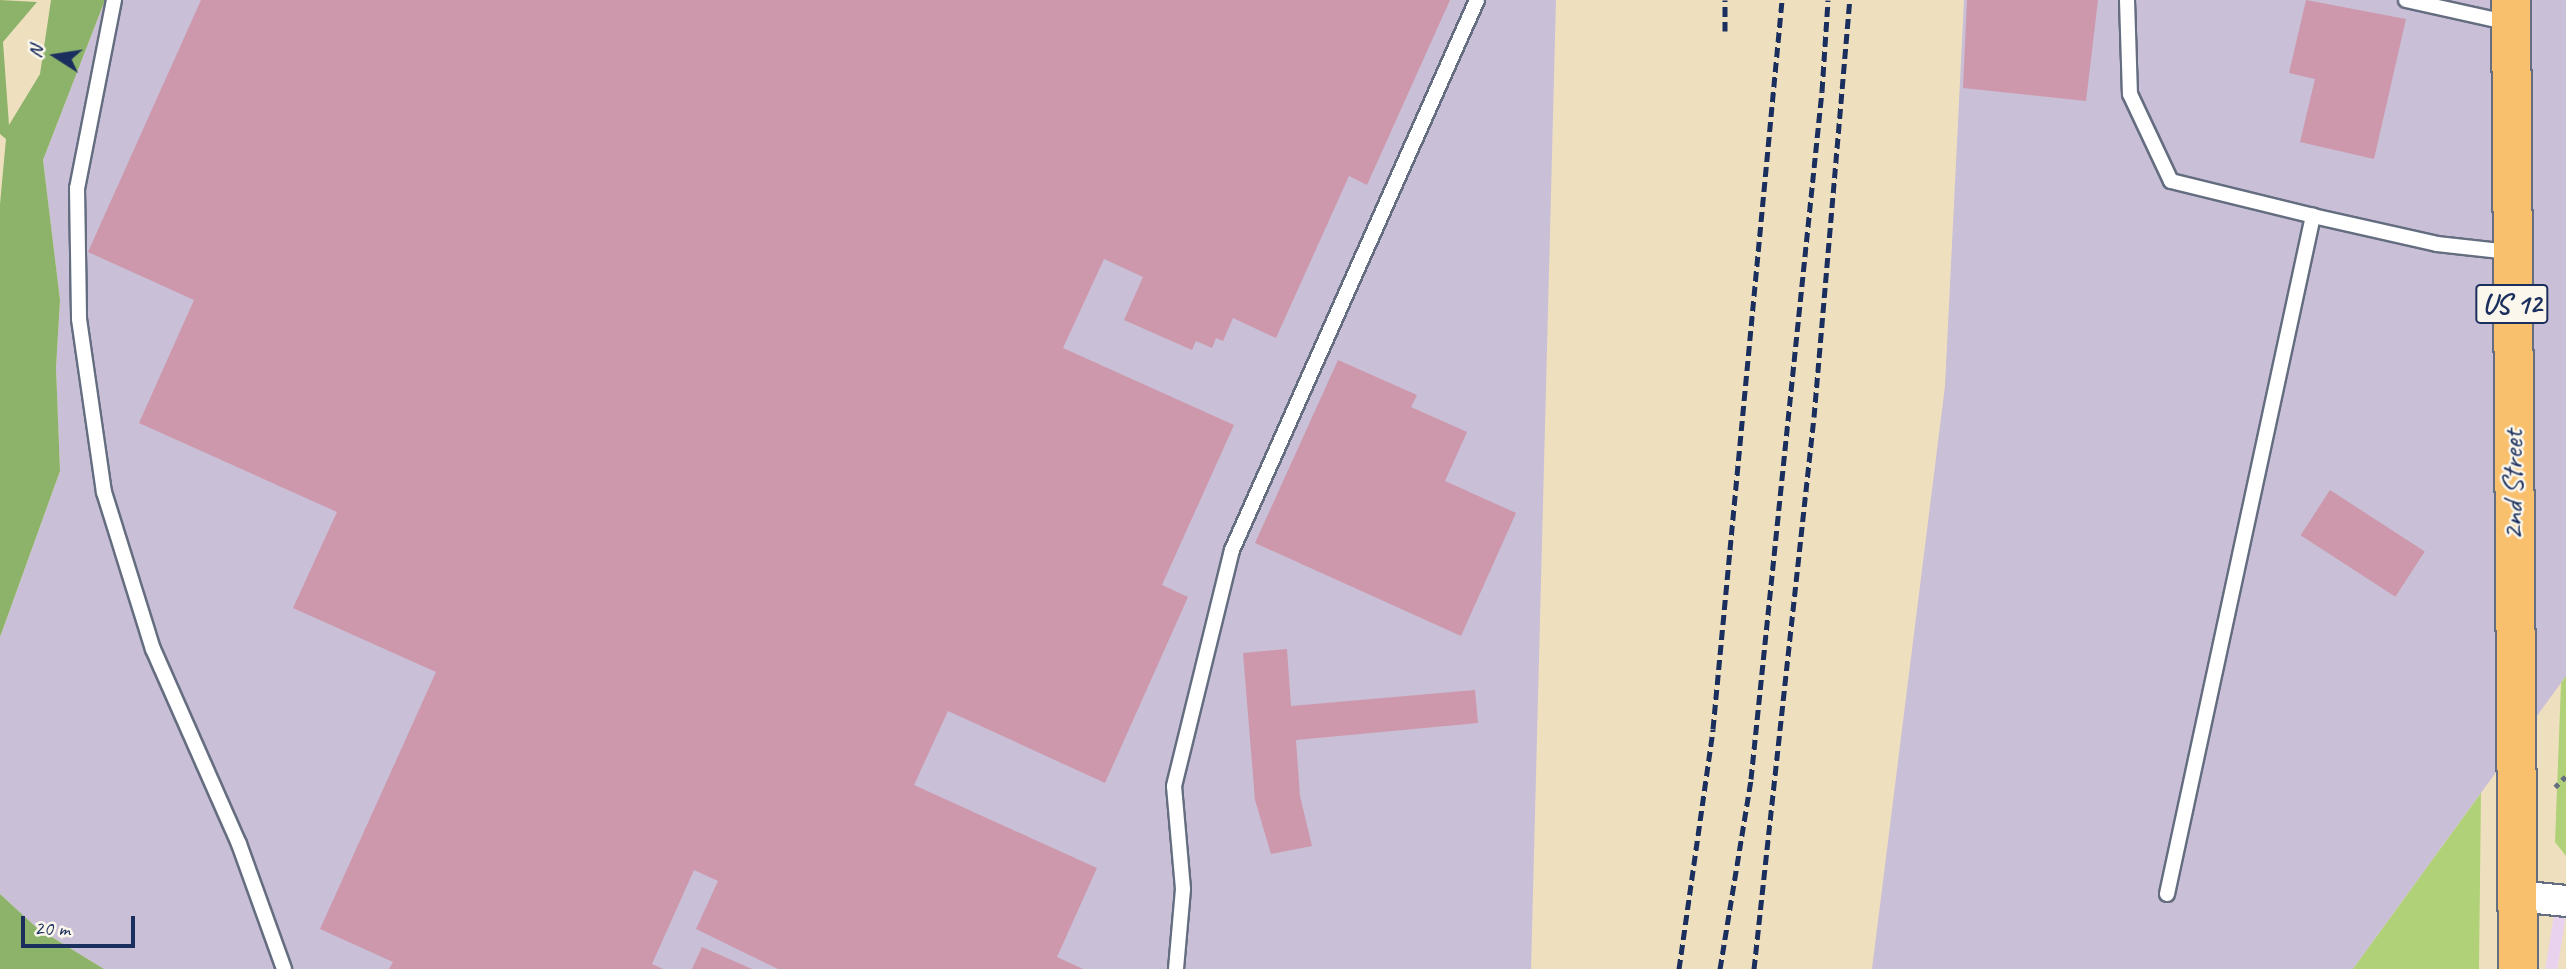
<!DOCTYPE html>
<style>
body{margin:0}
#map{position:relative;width:2566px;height:969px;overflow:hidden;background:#eee0bf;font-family:Caveat,sans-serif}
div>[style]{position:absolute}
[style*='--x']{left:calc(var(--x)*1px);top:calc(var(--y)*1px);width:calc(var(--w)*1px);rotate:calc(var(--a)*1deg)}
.built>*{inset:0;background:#e9d2ed;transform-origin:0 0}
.industrial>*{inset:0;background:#c9bfd7}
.green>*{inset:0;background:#b1d179}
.forest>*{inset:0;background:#8cb369}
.building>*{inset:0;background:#cd98ab;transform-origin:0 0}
.path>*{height:4.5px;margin-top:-2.25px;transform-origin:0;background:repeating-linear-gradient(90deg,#656d80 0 5px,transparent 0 10px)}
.roads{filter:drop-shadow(2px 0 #656d80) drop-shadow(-2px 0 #656d80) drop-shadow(0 2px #656d80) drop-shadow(0 -2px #656d80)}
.lane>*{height:14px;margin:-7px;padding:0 7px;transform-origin:7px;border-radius:7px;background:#fff}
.street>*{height:30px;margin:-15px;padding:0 15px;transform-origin:15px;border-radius:15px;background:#fff}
.primary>*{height:38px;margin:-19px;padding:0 19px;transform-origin:19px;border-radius:19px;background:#f8bf6c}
.rail>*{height:5px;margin-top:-2.5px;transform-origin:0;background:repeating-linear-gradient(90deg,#1b2f5e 0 10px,transparent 0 15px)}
span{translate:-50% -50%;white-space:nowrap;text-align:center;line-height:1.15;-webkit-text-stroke:5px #fbf7ec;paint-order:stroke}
.shield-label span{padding:2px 5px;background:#fbf7ec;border:2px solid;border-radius:5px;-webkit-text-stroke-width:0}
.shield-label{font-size:28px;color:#1b2f5e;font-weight:700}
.street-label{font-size:30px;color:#1b2f5e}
.north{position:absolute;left:21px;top:21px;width:70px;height:70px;-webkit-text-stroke:5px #fbf7ec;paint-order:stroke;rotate:282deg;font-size:19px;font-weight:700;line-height:28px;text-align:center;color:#1b2f5e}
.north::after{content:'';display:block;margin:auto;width:24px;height:32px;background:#1b2f5e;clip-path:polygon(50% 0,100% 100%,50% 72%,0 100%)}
.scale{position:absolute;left:21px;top:916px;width:114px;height:32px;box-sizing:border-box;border:4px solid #1b2f5e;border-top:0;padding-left:9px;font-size:21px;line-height:24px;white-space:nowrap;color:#1b2f5e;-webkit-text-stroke:5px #fbf7ec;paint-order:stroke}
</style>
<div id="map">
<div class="built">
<div style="left:2554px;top:914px;width:12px;height:55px;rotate:9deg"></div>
</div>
<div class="industrial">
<div style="clip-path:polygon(105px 0,1556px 0,1531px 969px,104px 969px,37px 928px,0 894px,0 637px,60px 471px,56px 368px,60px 300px,43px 160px)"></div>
<div style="clip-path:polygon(1964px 0,2566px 0,2566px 676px,2353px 969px,1872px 969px,1945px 386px)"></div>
</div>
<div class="green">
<div style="clip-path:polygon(2566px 676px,2566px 856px,2555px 842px,2561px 683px)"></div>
<div style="clip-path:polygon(2481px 793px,2479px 969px,2353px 969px)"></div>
</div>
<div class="forest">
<div style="clip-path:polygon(0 0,37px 2px,3px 42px,9px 125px,40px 74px,51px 0,105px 0,43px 160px,60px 300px,56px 368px,60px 471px,0 637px,0 204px,6px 139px,0 134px)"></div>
<div style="clip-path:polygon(0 894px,37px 928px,104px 969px,0 969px)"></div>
</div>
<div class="building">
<div style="clip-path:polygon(201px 0,1450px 0,1367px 185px,1349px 176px,1276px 338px,1233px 318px,1223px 341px,1216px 338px,1212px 348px,1196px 341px,1192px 350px,1124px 320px,1143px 277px,1104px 259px,1063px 348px,1234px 425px,1162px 585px,1188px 597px,1105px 783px,948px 711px,914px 785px,1097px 868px,1057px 957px,1083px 969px,778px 969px,696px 929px,718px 881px,694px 870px,652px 964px,663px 969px,389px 969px,393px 962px,320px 929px,436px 672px,293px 608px,337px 512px,139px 423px,194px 300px,88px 252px)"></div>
<div style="clip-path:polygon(1967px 0,2098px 0,2086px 101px,1963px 88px)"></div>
<div style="clip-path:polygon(2306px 0,2406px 19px,2374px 159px,2300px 142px,2315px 79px,2289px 73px)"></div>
<div style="clip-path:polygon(1338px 360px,1417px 395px,1411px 407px,1467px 432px,1445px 481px,1516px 513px,1461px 636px,1255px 543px)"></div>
<div style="left:2330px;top:490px;width:113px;height:54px;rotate:33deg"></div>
<div style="clip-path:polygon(1287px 649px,1291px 706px,1475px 690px,1478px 723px,1296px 740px,1300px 796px,1312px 846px,1271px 854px,1255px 800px,1243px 653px)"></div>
<div style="clip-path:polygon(702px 947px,752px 969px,692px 969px)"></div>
</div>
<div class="path">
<div style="--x:2555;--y:787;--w:16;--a:-45"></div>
</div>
<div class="roads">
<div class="lane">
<div style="--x:114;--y:0;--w:192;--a:101.1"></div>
<div style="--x:77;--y:188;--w:131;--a:89.1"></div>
<div style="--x:79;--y:319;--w:175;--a:81.8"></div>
<div style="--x:104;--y:492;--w:164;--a:72.7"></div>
<div style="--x:153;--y:649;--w:213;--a:66.2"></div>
<div style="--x:239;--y:844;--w:133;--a:70.2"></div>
<div style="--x:2127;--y:0;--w:94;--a:88.2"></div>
<div style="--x:2130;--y:94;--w:96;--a:64.8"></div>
<div style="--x:2171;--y:181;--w:146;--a:13.8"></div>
<div style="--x:2406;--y:0;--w:107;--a:12.5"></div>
<div style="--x:2167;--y:894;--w:694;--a:-77.85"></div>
<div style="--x:2313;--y:216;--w:127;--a:12.7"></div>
<div style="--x:2437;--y:244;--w:73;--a:6.3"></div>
<div style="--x:1176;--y:969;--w:80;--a:-85"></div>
<div style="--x:1183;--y:889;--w:103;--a:-95"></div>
<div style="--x:1174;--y:786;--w:243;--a:-76.2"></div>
<div style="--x:1232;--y:550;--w:602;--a:-65.99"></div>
</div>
<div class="street">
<div style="--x:2517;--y:896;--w:49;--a:5.8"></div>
</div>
<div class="primary">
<div style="--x:2511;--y:0;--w:969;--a:89.59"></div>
</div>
</div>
<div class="rail">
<div style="--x:1725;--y:31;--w:31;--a:-90"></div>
<div style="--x:1679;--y:969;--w:242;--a:-81.9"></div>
<div style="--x:1713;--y:729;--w:732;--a:-84.59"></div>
<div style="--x:1720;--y:969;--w:193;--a:-80.7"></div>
<div style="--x:1751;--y:779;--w:692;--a:-84.11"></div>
<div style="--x:1822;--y:91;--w:91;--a:-86.2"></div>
<div style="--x:1754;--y:969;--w:555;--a:-83.8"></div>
<div style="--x:1814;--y:417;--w:419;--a:-85.1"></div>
</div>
<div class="shield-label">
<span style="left:2512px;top:304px">US 12</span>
</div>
<div class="street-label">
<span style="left:2512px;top:485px;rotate:-90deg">2nd Street</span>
</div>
<div class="north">N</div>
<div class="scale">20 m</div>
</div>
